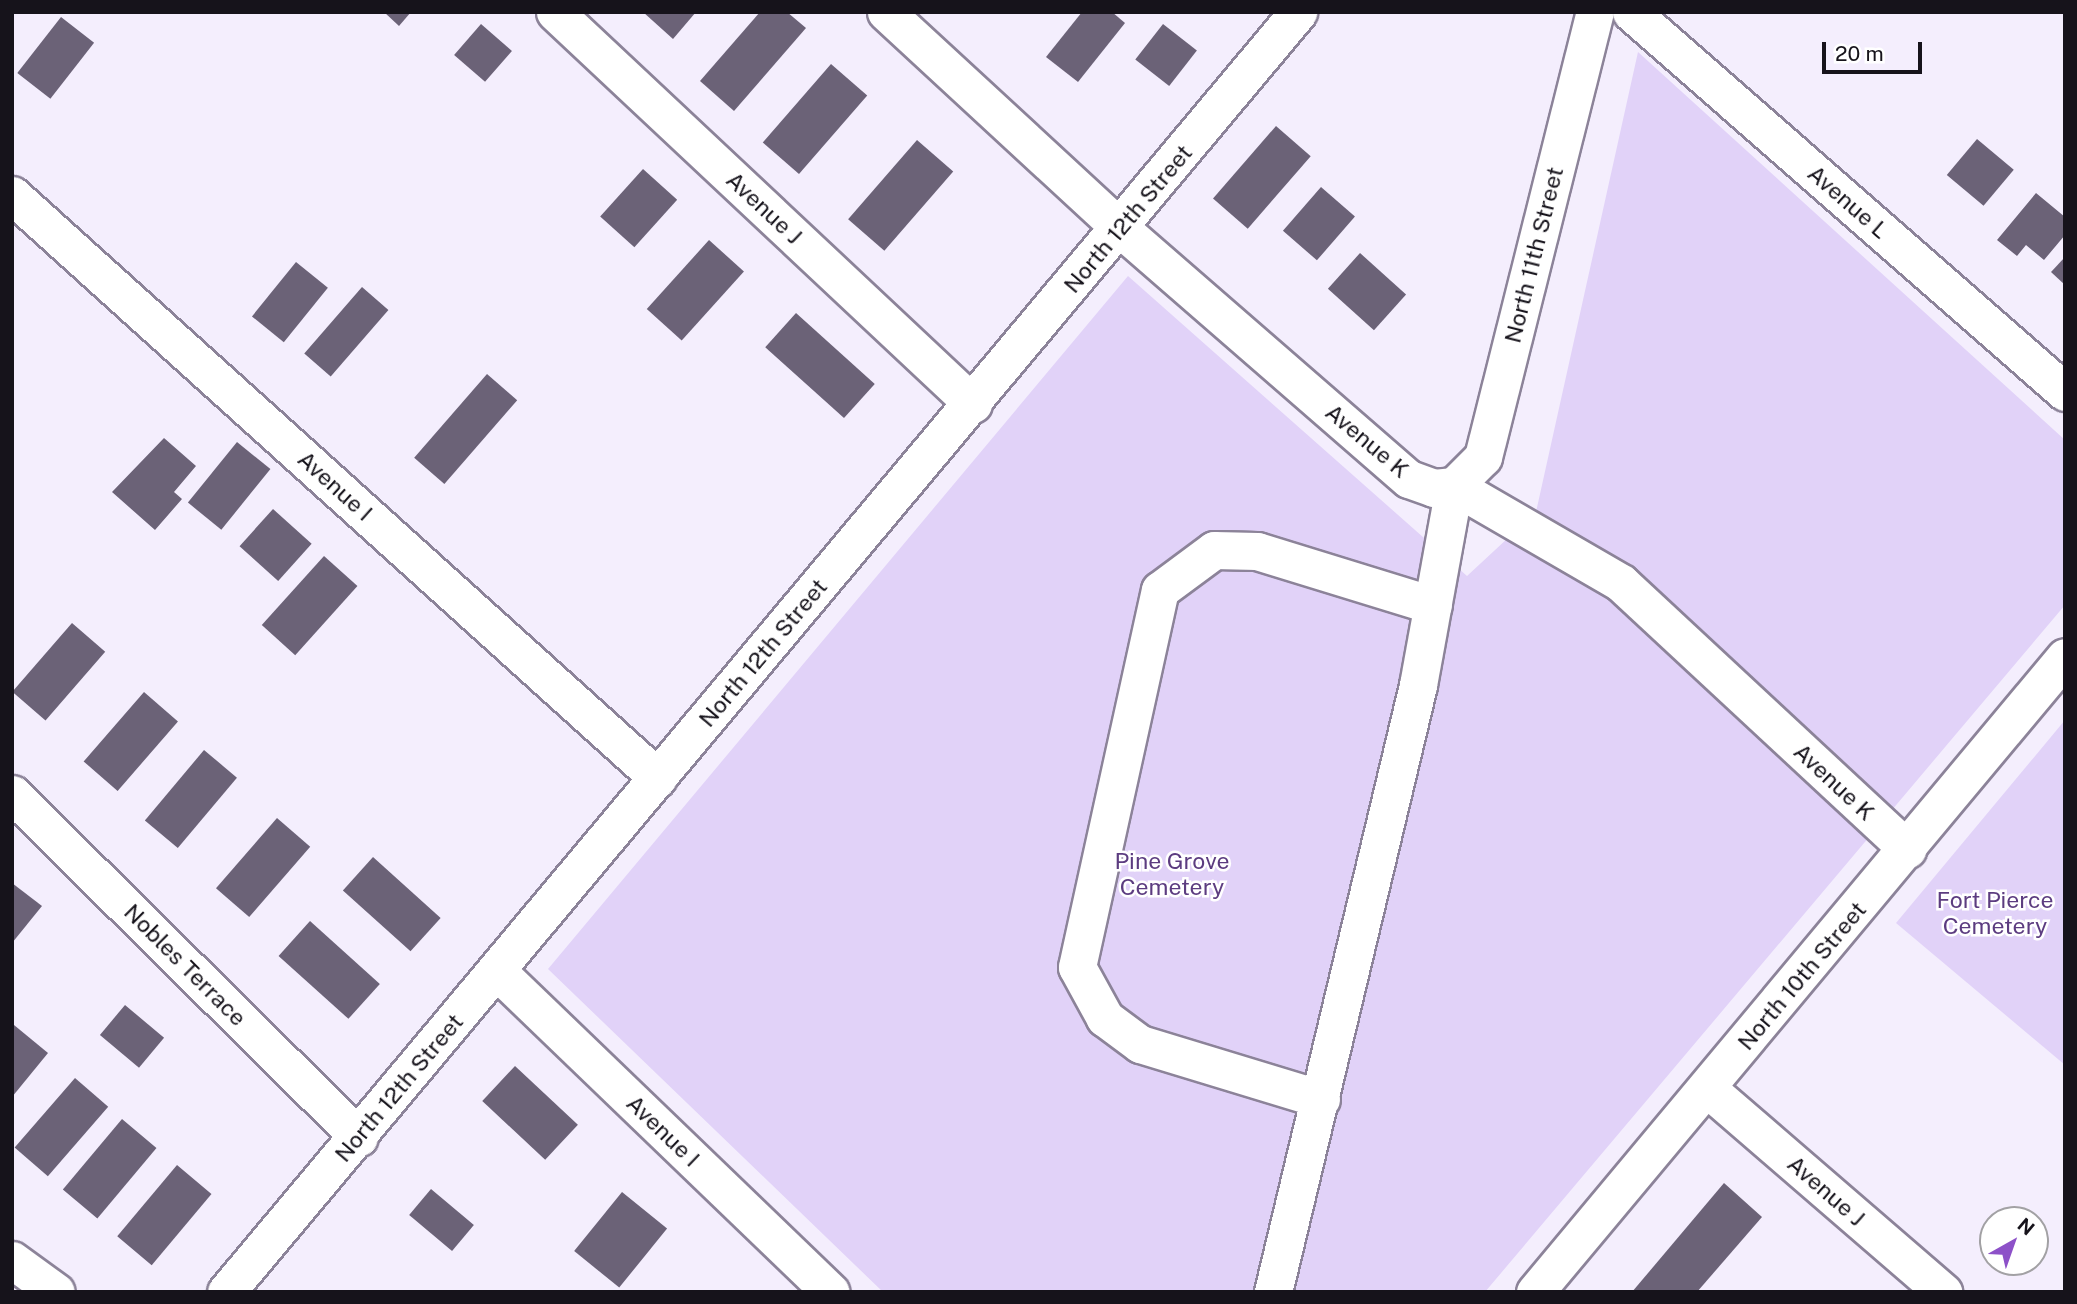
<!DOCTYPE html>
<style>
body{margin:0}
#map{position:relative;width:2077px;height:1304px;overflow:hidden;background:#f4eefd;font-family:"Public Sans",sans-serif}
div>[style]{position:absolute}
[style*='--x']{left:calc(var(--x)*1px);top:calc(var(--y)*1px);width:calc(var(--w)*1px);rotate:calc(var(--a)*1deg)}
.green>*{inset:0;background:#e1d2f8}
.building>*{inset:0;background:#6b6277;transform-origin:0 0}
.roads{filter:drop-shadow(2px 0 #8c8399) drop-shadow(-2px 0 #8c8399) drop-shadow(0 2px #8c8399) drop-shadow(0 -2px #8c8399)}
.minor>*{height:37px;margin:-18.5px;padding:0 18.5px;transform-origin:18.5px;border-radius:18.5px;background:#fff}
span{translate:-50% -50%;white-space:nowrap;text-align:center;line-height:1.15;-webkit-text-stroke:5px #fff;paint-order:stroke}
.street-label{font-size:23px;color:#16131b}
.park-label{font-size:23px;color:#5c3c80}
.frame{position:absolute;inset:0;border:14px solid #16131b;pointer-events:none}
.north{position:absolute;left:1979px;top:1206px;width:70px;height:70px;box-sizing:border-box;background:#fff;border:2px solid #a2a1a4;border-radius:50%;rotate:40deg;font-size:19px;font-weight:700;line-height:28px;text-align:center;color:#16131b}
.north::after{content:'';display:block;margin:auto;width:24px;height:32px;background:#8d51c8;clip-path:polygon(50% 0,100% 100%,50% 72%,0 100%)}
.scale{position:absolute;left:1822px;top:42px;width:100px;height:32px;box-sizing:border-box;border:4px solid #16131b;border-top:0;padding-left:9px;font-size:21px;line-height:24px;white-space:nowrap;color:#16131b;-webkit-text-stroke:5px #fff;paint-order:stroke}
</style>
<div id="map">
<div class="green">
<div style="clip-path:polygon(1638px 52px,2065px 440px,2065px 605px,1485px 1292px,883px 1292px,548px 969px,1128px 276px,1467px 576px,1536px 512px)"></div>
<div style="clip-path:polygon(2065px 720px,2065px 1065px,1896px 923px)"></div>
</div>
<div class="building">
<div style="clip-path:polygon(384px 12px,411px 12px,399px 26px)"></div>
<div style="clip-path:polygon(643px 12px,696px 12px,673px 39px)"></div>
<div style="clip-path:polygon(760px 12px,787px 12px,806px 28px,734px 111px,700px 81px)"></div>
<div style="clip-path:polygon(1082px 12px,1112px 12px,1125px 23px,1078px 82px,1046px 57px)"></div>
<div style="left:61px;top:17px;width:42px;height:71px;rotate:38deg"></div>
<div style="left:481px;top:24px;width:41px;height:41px;rotate:41deg"></div>
<div style="left:1163px;top:24px;width:43px;height:45px;rotate:38deg"></div>
<div style="left:831px;top:64px;width:48px;height:104px;rotate:41deg"></div>
<div style="left:1276px;top:126px;width:46px;height:96px;rotate:41deg"></div>
<div style="left:1977px;top:139px;width:48px;height:47px;rotate:40deg"></div>
<div style="left:917px;top:140px;width:48px;height:105px;rotate:41deg"></div>
<div style="left:643px;top:169px;width:46px;height:64px;rotate:42deg"></div>
<div style="left:1321px;top:187px;width:45px;height:58px;rotate:41deg"></div>
<div style="clip-path:polygon(2036px 193px,2065px 217px,2065px 235px,2044px 260px,2026px 245px,2017px 256px,1997px 240px)"></div>
<div style="left:709px;top:240px;width:47px;height:93px;rotate:42deg"></div>
<div style="left:1360px;top:253px;width:62px;height:48px;rotate:42deg"></div>
<div style="clip-path:polygon(2065px 257px,2065px 285px,2051px 272px)"></div>
<div style="left:296px;top:262px;width:41px;height:70px;rotate:39deg"></div>
<div style="left:362px;top:287px;width:35px;height:88px;rotate:41deg"></div>
<div style="left:796px;top:313px;width:106px;height:46px;rotate:42deg"></div>
<div style="left:487px;top:374px;width:40px;height:111px;rotate:41deg"></div>
<div style="clip-path:polygon(164px 438px,196px 466px,174px 492px,182px 499px,155px 530px,112px 492px)"></div>
<div style="left:237px;top:442px;width:43px;height:78px;rotate:39deg"></div>
<div style="left:273px;top:509px;width:52px;height:50px;rotate:42deg"></div>
<div style="left:324px;top:556px;width:45px;height:93px;rotate:42deg"></div>
<div style="left:72px;top:623px;width:44px;height:91px;rotate:41deg"></div>
<div style="left:144px;top:692px;width:45px;height:92px;rotate:41deg"></div>
<div style="left:204px;top:750px;width:43px;height:92px;rotate:40deg"></div>
<div style="left:277px;top:818px;width:44px;height:93px;rotate:41deg"></div>
<div style="left:373px;top:857px;width:91px;height:45px;rotate:42deg"></div>
<div style="clip-path:polygon(12px 883px,42px 906px,12px 943px)"></div>
<div style="left:310px;top:921px;width:94px;height:47px;rotate:42deg"></div>
<div style="left:125px;top:1005px;width:51px;height:39px;rotate:40deg"></div>
<div style="clip-path:polygon(14px 1025px,48px 1053px,12px 1097px,12px 1028px)"></div>
<div style="left:515px;top:1066px;width:86px;height:48px;rotate:43deg"></div>
<div style="left:75px;top:1078px;width:44px;height:92px;rotate:41deg"></div>
<div style="left:122px;top:1119px;width:45px;height:92px;rotate:40deg"></div>
<div style="left:177px;top:1165px;width:45px;height:93px;rotate:40deg"></div>
<div style="clip-path:polygon(1724px 1183px,1762px 1217px,1697px 1292px,1632px 1292px)"></div>
<div style="left:431px;top:1189px;width:56px;height:34px;rotate:40deg"></div>
<div style="left:622px;top:1192px;width:58px;height:76px;rotate:39deg"></div>
</div>
<div class="roads">
<div class="minor">
<div style="--x:555;--y:12;--w:573;--a:43.16"></div>
<div style="--x:886;--y:12;--w:320;--a:42.7"></div>
<div style="--x:1121;--y:229;--w:381;--a:41"></div>
<div style="--x:1409;--y:479;--w:27;--a:20"></div>
<div style="--x:1434;--y:488;--w:20;--a:-6"></div>
<div style="--x:1454;--y:486;--w:193;--a:30.1"></div>
<div style="--x:1621;--y:583;--w:391;--a:42.9"></div>
<div style="--x:1631;--y:12;--w:577;--a:41.2"></div>
<div style="--x:12;--y:195;--w:870;--a:42.07"></div>
<div style="--x:1454;--y:486;--w:41;--a:-45"></div>
<div style="--x:1483;--y:457;--w:459;--a:-75.9"></div>
<div style="--x:12;--y:794;--w:488;--a:44.7"></div>
<div style="--x:497;--y:971;--w:463;--a:43.9"></div>
<div style="--x:1708;--y:1089;--w:311;--a:40.8"></div>
<div style="--x:1321;--y:1099;--w:189;--a:-163.1"></div>
<div style="--x:1140;--y:1044;--w:44;--a:-143.4"></div>
<div style="--x:1105;--y:1018;--w:58;--a:-118.8"></div>
<div style="--x:1077;--y:967;--w:386;--a:-77.6"></div>
<div style="--x:1160;--y:590;--w:67;--a:-36.5"></div>
<div style="--x:1214;--y:550;--w:43;--a:1.3"></div>
<div style="--x:1257;--y:551;--w:184;--a:17.1"></div>
<div style="--x:12;--y:1260;--w:54;--a:36"></div>
<div style="--x:226;--y:1292;--w:1670;--a:-50.05"></div>
<div style="--x:1273;--y:1292;--w:624;--a:-76.56"></div>
<div style="--x:1418;--y:685;--w:202;--a:-79.7"></div>
<div style="--x:1535;--y:1292;--w:827;--a:-50.15"></div>
</div>
</div>
<div class="street-label">
<span style="left:1848px;top:202px;rotate:41deg">Avenue L</span>
<span style="left:764px;top:208px;rotate:43deg">Avenue J</span>
<span style="left:1128px;top:219px;rotate:-50deg">North 12th Street</span>
<span style="left:1534px;top:255px;rotate:-76deg">North 11th Street</span>
<span style="left:1367px;top:441px;rotate:40deg">Avenue K</span>
<span style="left:335px;top:486px;rotate:42deg">Avenue I</span>
<span style="left:763px;top:653px;rotate:-50deg">North 12th Street</span>
<span style="left:1834px;top:782px;rotate:43deg">Avenue K</span>
<span style="left:185px;top:965px;rotate:45deg">Nobles Terrace</span>
<span style="left:1802px;top:976px;rotate:-50deg">North 10th Street</span>
<span style="left:399px;top:1088px;rotate:-50deg">North 12th Street</span>
<span style="left:663px;top:1131px;rotate:44deg">Avenue I</span>
<span style="left:1826px;top:1191px;rotate:41deg">Avenue J</span>
</div>
<div class="park-label">
<span style="left:1172px;top:874px">Pine Grove<br>Cemetery</span>
<span style="left:1995px;top:913px">Fort Pierce<br>Cemetery</span>
</div>
<div class="frame"></div>
<div class="north">N</div>
<div class="scale">20 m</div>
</div>
